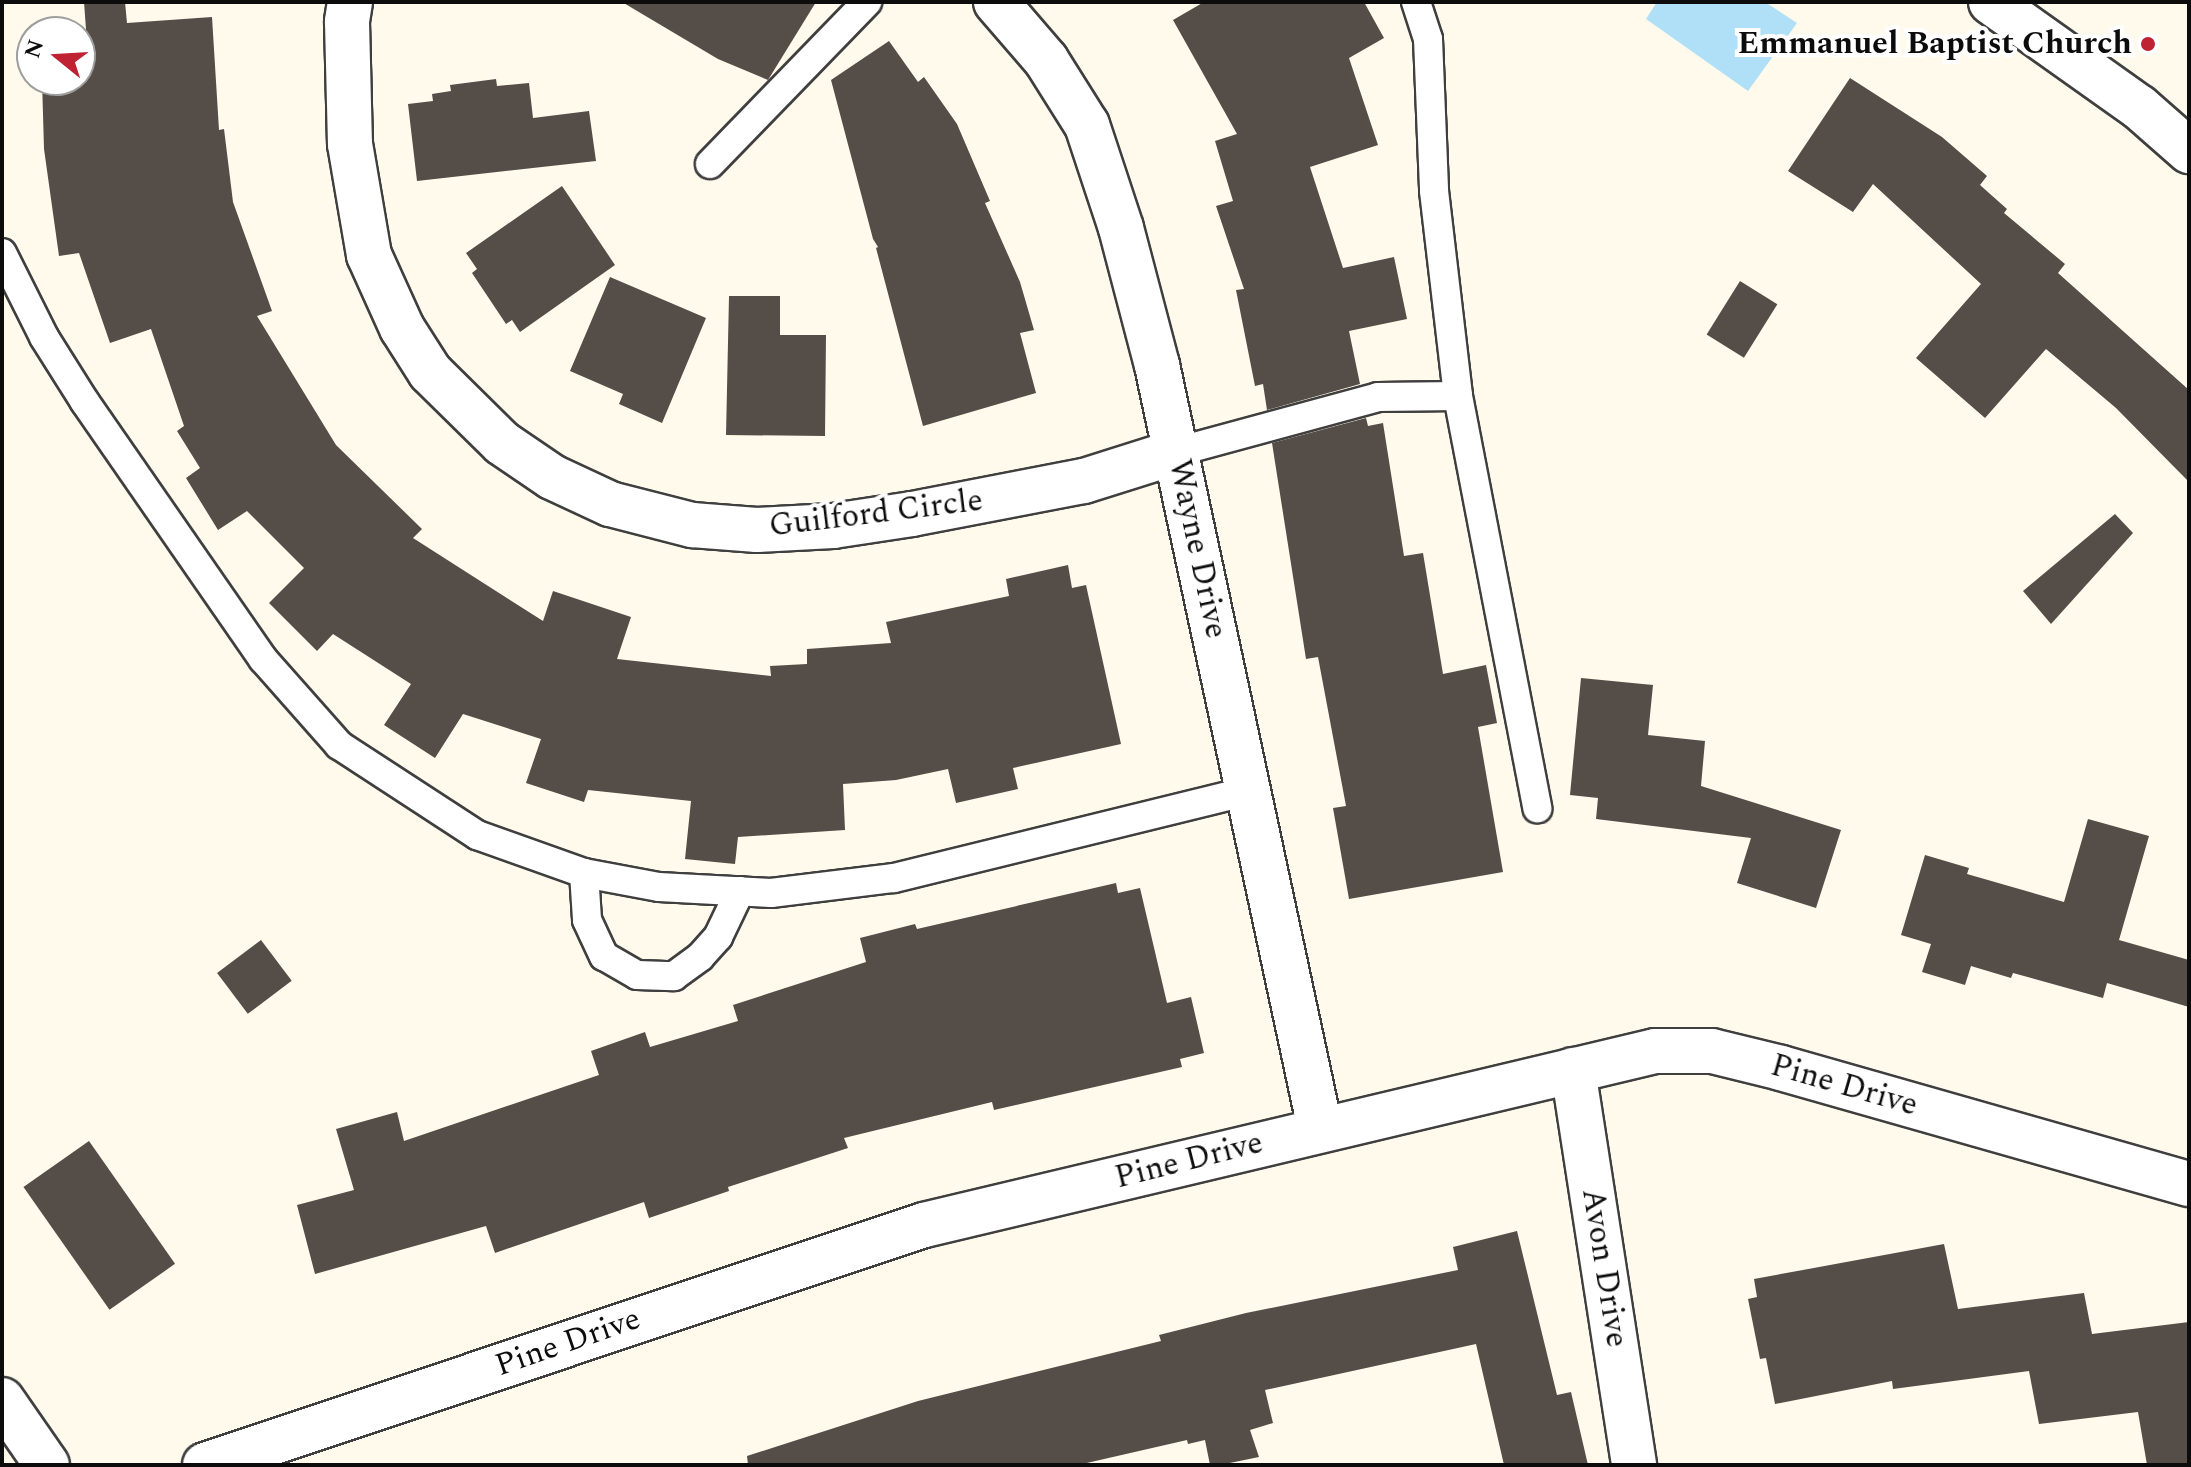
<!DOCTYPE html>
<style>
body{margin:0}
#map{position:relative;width:2191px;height:1467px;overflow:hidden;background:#fffaeb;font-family:Spectral,serif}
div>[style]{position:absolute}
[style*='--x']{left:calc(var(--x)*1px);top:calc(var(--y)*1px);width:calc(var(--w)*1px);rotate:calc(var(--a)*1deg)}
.water>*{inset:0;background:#afe0f7}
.building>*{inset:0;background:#554d48;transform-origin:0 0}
.roads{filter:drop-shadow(2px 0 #3f3f3f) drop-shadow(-2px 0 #3f3f3f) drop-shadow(0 2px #3f3f3f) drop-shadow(0 -2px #3f3f3f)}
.service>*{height:28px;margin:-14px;padding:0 14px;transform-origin:14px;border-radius:14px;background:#fff}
.minor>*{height:44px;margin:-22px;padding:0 22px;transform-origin:22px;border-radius:22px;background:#fff}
.tertiary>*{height:44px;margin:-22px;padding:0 22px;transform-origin:22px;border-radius:22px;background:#fff}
.dots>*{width:22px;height:22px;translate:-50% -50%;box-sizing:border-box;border:4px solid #fff;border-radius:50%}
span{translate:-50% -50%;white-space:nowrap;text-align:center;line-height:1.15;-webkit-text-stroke:8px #fff;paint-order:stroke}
.poi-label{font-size:32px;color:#0c0c0c;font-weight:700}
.right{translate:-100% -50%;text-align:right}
.street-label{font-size:32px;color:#0c0c0c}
.frame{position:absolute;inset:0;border:4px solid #0c0c0c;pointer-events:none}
.north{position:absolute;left:16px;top:16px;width:80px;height:80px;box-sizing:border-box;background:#fff;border:2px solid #9e9e9e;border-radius:50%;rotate:288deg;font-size:22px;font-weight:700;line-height:32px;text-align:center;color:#0c0c0c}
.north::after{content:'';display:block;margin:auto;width:28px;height:36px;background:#bf2232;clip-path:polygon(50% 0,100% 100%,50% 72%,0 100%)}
</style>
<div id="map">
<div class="water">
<div style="clip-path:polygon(1657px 2px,1765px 2px,1797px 23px,1748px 91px,1646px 19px)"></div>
</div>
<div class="building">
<div style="clip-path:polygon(84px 2px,125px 2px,127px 23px,212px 17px,219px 130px,224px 129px,233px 202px,272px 311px,257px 316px,336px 445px,422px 529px,413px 538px,543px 621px,553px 591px,631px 617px,617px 659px,771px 676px,770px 666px,807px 664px,807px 649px,891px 643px,886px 622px,1009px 596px,1006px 579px,1068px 565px,1072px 588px,1086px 585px,1121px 744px,1013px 768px,1018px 789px,956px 803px,948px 769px,896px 780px,843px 784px,845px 830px,738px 837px,735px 864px,685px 859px,691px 801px,588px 790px,584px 802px,526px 783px,541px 739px,463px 714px,435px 758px,384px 725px,411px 684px,333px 634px,317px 651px,269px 603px,304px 568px,247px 511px,218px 530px,186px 478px,200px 468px,177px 431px,184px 426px,151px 329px,110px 343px,79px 253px,59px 256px,44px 149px,42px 80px,80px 80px,80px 58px,88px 57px)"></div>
<div style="clip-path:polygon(622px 2px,816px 2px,768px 80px,718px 59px)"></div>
<div style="clip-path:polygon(1204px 2px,1364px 2px,1384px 38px,1349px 58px,1378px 145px,1310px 167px,1343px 268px,1394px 257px,1407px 319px,1349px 331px,1360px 384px,1267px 410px,1263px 384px,1255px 386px,1236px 290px,1244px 289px,1216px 206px,1233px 201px,1215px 141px,1237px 134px,1173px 20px)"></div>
<div style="clip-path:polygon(889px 41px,918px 82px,924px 77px,957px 124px,990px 201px,985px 203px,1020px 282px,1034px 330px,1020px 333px,1036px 393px,923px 426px,876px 248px,878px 247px,873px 239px,831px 80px)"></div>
<div style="clip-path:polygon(1850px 78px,1942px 137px,1987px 176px,1980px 185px,2007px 209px,2004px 213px,2065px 264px,2058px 273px,2189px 390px,2189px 482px,2116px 408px,2046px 349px,1985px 418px,1916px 358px,1981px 284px,1873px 184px,1853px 212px,1788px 171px)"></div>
<div style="clip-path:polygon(496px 79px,497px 86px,529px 83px,533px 118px,589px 111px,596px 161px,417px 181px,408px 104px,433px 101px,432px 94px,451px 91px,450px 85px)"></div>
<div style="clip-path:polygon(562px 186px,615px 265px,520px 332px,512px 320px,506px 324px,472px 273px,477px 269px,466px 253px)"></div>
<div style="clip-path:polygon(610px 277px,706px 318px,662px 423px,619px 404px,623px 394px,570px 371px)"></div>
<div style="left:1740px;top:281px;width:44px;height:63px;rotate:32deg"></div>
<div style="clip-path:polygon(729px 296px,780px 296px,780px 335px,826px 335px,825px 436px,726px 435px)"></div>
<div style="clip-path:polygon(1366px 418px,1368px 426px,1383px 423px,1404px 556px,1423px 553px,1443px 674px,1486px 665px,1497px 723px,1478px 727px,1503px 872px,1349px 899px,1333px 808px,1346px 806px,1318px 657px,1306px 659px,1272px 443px)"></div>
<div style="clip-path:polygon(2115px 514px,2133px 533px,2051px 624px,2023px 591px)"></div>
<div style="clip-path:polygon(1581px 678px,1653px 685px,1648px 735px,1705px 741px,1701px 786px,1841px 830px,1816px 908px,1737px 883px,1751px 838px,1596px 819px,1598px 798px,1570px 795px)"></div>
<div style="clip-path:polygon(2088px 819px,2149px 836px,2119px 940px,2189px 960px,2189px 1007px,2107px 983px,2103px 998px,2013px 973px,2011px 978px,1971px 966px,1965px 985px,1922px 972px,1931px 944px,1901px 935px,1925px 855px,1969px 868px,1967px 874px,2064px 902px)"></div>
<div style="clip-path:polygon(1116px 883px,1118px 893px,1140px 888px,1167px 1003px,1191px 997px,1204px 1053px,1180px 1059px,1182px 1067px,994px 1110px,992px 1102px,844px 1138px,848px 1148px,728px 1187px,729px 1191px,649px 1218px,644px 1202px,495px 1253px,486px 1226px,315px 1274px,297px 1205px,354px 1190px,336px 1129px,397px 1112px,404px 1141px,599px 1075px,591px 1051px,645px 1032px,650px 1047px,738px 1021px,733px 1005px,866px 962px,860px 938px,915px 924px,917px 929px)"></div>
<div style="left:261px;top:940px;width:51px;height:55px;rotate:53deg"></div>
<div style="left:89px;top:1141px;width:150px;height:80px;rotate:55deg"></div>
<div style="clip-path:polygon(1517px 1231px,1557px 1395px,1571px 1392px,1588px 1465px,1504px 1465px,1476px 1344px,1265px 1390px,1273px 1423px,1250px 1430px,1259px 1457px,1220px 1465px,1210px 1465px,1205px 1440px,1188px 1444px,1187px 1440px,1078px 1465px,748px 1465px,747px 1456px,918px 1401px,1161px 1341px,1159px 1335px,1246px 1313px,1458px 1270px,1453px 1247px)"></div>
<div style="clip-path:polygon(1944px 1244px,1958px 1309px,2084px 1293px,2092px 1334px,2189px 1322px,2189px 1465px,2147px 1465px,2138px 1412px,2039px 1424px,2029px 1371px,1893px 1389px,1892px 1381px,1775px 1404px,1766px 1358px,1760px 1359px,1748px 1299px,1757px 1297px,1754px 1279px)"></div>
</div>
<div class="roads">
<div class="service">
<div style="--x:1416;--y:2;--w:39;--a:72"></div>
<div style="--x:1428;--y:39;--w:152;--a:87.7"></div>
<div style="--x:1434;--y:191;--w:206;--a:83.3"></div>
<div style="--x:1458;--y:396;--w:420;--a:79.1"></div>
<div style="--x:710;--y:164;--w:226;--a:-45.9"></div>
<div style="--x:2;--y:253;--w:94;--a:63.4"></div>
<div style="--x:44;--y:337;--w:77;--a:57.8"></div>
<div style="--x:85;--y:402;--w:313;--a:55.3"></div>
<div style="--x:263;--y:659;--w:115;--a:48.5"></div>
<div style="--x:339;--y:745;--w:165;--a:33.1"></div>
<div style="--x:477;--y:835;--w:114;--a:19.6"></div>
<div style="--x:584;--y:873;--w:76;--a:10.6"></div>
<div style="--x:659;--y:887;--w:112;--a:3.1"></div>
<div style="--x:771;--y:893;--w:124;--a:-7"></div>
<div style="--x:894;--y:878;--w:365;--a:-13.8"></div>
<div style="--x:1176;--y:452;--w:209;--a:-15.2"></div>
<div style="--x:1378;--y:397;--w:80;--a:-0.7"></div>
<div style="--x:584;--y:873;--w:47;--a:86.3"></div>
<div style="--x:587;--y:920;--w:40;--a:65"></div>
<div style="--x:604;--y:956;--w:38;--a:30"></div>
<div style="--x:637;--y:975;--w:37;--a:2"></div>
<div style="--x:674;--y:976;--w:32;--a:-36"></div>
<div style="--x:700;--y:957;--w:27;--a:-48"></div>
<div style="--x:718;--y:937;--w:51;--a:-64.4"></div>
</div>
<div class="minor">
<div style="--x:350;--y:2;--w:20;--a:99"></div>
<div style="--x:347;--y:22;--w:122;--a:88.6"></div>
<div style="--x:350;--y:144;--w:113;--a:80.3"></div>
<div style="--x:369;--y:255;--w:80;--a:65.7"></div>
<div style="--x:402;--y:328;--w:52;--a:57.5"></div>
<div style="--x:430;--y:372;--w:101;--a:44.6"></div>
<div style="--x:502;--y:443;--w:60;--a:34.2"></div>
<div style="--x:552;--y:477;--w:64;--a:25"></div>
<div style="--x:610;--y:504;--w:85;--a:14.4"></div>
<div style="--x:692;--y:525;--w:65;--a:4.4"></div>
<div style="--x:757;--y:530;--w:76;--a:-3"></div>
<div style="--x:833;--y:526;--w:80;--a:-8.6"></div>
<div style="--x:912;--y:514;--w:175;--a:-10.9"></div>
<div style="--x:1084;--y:481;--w:96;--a:-17.5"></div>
<div style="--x:996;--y:2;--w:77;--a:49.2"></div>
<div style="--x:1046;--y:60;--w:77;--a:57.8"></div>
<div style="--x:1087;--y:125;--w:108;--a:71.7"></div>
<div style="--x:1121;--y:228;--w:142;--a:75.3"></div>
<div style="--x:1157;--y:365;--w:780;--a:77.94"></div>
<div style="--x:1573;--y:1070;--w:400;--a:81.2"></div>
<div style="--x:2;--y:1400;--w:79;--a:55.3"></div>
<div style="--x:205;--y:1465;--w:758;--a:-18.46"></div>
<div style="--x:924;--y:1225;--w:751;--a:-13.39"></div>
<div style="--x:1655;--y:1051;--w:57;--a:0"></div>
<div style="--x:1712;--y:1051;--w:71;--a:13.8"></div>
<div style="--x:1781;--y:1068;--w:424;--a:15.9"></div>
</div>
<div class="tertiary">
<div style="--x:1991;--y:2;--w:181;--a:35.4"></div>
<div style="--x:2139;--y:107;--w:67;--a:41.3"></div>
</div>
</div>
<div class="dots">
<div style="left:2148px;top:44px;background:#bf2232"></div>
</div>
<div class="poi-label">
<span class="right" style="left:2132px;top:44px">Emmanuel Baptist Church</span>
</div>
<div class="street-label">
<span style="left:876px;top:514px;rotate:-7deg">Guilford Circle</span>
<span style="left:1197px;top:549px;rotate:78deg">Wayne Drive</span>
<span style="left:1844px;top:1086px;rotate:16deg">Pine Drive</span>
<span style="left:1189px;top:1161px;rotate:-14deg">Pine Drive</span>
<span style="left:1604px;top:1268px;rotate:81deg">Avon Drive</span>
<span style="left:568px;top:1343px;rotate:-19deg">Pine Drive</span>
</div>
<div class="frame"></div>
<div class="north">N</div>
</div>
